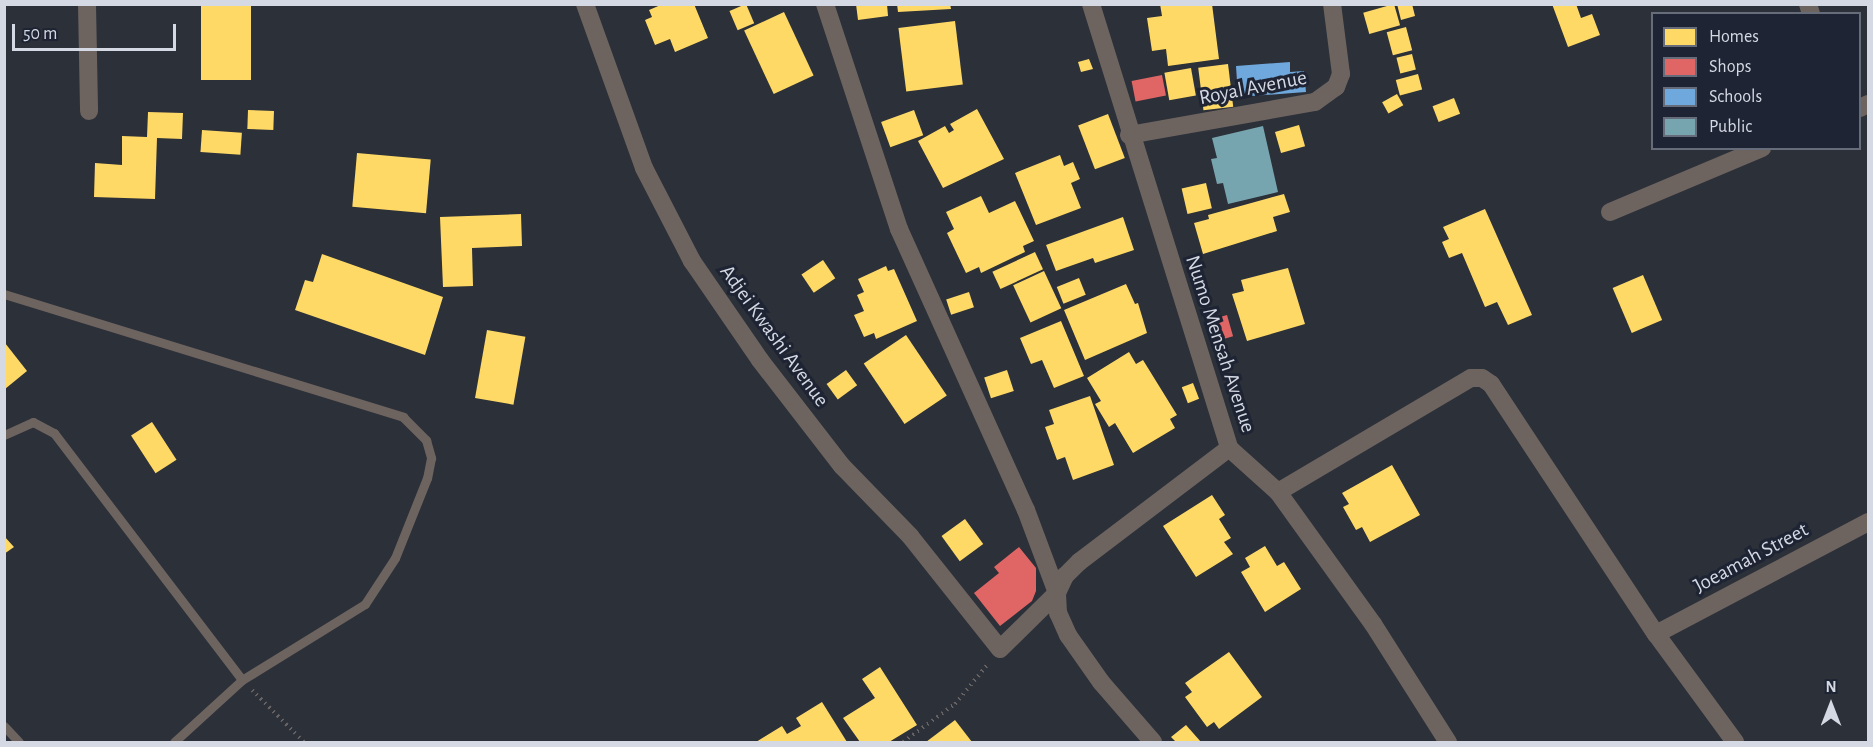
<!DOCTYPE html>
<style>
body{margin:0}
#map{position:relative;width:1873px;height:747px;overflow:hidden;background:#2c3039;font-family:"Alegreya Sans",sans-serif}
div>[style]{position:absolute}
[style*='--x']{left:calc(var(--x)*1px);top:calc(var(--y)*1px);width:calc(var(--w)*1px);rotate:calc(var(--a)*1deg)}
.homes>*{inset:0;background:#ffd966;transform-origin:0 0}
.shops>*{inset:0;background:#e06666;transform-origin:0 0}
.schools>*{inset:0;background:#6fa8dc}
.public>*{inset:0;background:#76a5af}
.path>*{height:4px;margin-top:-2px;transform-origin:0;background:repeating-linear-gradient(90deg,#676263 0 1.5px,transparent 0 6px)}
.lane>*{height:9px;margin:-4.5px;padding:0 4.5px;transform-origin:4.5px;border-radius:4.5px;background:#6d6460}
.street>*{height:18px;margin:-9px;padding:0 9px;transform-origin:9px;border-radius:9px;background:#6d6460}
span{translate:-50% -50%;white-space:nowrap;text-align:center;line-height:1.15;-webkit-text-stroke:6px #1e2433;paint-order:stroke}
.street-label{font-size:21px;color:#d5d9e4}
.frame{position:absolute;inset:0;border:6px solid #d5d9e4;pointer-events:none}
.legend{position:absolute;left:1651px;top:12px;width:210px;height:138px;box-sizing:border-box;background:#1e2433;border:2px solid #676c7a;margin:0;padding:8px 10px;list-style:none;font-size:18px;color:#d5d9e4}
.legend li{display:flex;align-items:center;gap:12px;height:30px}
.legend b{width:30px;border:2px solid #676c7a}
.north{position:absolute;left:1801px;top:675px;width:60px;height:60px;-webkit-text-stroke:4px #1e2433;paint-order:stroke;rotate:0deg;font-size:16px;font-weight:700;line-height:24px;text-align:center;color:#d5d9e4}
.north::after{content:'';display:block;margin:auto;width:21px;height:27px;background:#d5d9e4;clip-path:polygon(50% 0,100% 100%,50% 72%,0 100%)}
.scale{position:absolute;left:12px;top:24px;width:164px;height:27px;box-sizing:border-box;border:3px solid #d5d9e4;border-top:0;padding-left:8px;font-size:18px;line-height:21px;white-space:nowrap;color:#d5d9e4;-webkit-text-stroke:4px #1e2433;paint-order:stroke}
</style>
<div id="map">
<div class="homes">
<div style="left:201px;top:4px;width:50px;height:76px"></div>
<div style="clip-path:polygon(663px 4px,694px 4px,708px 38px,675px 52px,670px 39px,655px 45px,645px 20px,652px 17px,649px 10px)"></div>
<div style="left:746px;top:4px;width:21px;height:18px;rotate:67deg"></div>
<div style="clip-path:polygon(856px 4px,887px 4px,888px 16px,858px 20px)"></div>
<div style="clip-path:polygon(897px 4px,950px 4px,951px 9px,898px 12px)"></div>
<div style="clip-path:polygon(1160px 4px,1212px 4px,1219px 59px,1168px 66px,1166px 49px,1152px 51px,1147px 18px,1162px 16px)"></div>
<div style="left:1394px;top:4px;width:22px;height:32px;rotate:74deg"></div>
<div style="clip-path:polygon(1397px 4px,1412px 4px,1415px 16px,1401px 20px)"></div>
<div style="clip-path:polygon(1552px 4px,1576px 4px,1581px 18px,1592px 14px,1600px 35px,1568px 47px)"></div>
<div style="left:784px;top:12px;width:70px;height:44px;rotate:65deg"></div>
<div style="left:955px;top:21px;width:64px;height:57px;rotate:83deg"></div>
<div style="left:1406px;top:27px;width:24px;height:20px;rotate:75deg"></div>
<div style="left:1412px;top:54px;width:16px;height:16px;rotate:76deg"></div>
<div style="clip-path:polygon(1089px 59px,1093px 69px,1081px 72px,1078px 62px)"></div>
<div style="left:1228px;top:64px;width:43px;height:30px;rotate:83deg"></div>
<div style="left:1191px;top:68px;width:28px;height:27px;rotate:80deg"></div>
<div style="left:1418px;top:74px;width:16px;height:23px;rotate:75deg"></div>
<div style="left:1397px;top:94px;width:13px;height:17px;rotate:61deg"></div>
<div style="left:1454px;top:98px;width:17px;height:23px;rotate:69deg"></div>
<div style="clip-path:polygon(977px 109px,1004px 159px,943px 188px,918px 141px,945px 126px,949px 133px,954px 130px,950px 124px)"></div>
<div style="left:248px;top:110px;width:26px;height:19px;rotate:2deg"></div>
<div style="left:914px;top:110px;width:27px;height:35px;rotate:70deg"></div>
<div style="clip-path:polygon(148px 112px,183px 113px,182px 139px,157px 138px,155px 199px,94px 197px,95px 163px,122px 165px,122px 136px,147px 137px)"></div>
<div style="left:1108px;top:114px;width:47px;height:32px;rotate:69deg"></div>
<div style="left:1299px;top:125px;width:22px;height:25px;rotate:74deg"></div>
<div style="left:202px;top:130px;width:40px;height:22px;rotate:4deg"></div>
<div style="left:357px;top:153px;width:74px;height:54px;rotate:5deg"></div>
<div style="clip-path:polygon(1060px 155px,1064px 166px,1073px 162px,1080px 179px,1071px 183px,1081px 208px,1036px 225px,1015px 173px)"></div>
<div style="left:1206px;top:183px;width:26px;height:25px;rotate:77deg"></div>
<div style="clip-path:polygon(1284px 194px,1290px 212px,1273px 217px,1277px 231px,1203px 254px,1194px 223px,1209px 219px,1208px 215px)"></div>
<div style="clip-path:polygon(981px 196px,989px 213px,1015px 201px,1034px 241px,1023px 246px,1025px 252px,981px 273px,979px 267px,966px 273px,947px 233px,954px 229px,946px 212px)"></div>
<div style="clip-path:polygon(1485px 209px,1532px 315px,1508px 325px,1497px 302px,1485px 307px,1462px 253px,1449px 258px,1442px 242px,1449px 239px,1443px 227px)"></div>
<div style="clip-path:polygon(521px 214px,522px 246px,472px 248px,473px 286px,443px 287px,440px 217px)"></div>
<div style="clip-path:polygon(1123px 217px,1134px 250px,1095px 263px,1093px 258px,1056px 271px,1046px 245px)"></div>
<div style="left:1035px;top:252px;width:19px;height:47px;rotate:65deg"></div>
<div style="clip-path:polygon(322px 254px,443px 297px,425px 355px,295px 310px,305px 280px,313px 282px)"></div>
<div style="left:823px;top:260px;width:22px;height:26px;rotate:56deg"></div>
<div style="clip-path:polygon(886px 266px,888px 271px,894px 269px,917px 321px,876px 339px,874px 333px,864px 337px,854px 315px,864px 311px,857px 295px,864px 292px,858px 279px)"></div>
<div style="clip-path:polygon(1288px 268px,1305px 324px,1247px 341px,1232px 294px,1244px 291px,1241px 280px)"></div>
<div style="left:1044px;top:271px;width:41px;height:34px;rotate:65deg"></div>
<div style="left:1643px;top:275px;width:49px;height:33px;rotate:67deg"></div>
<div style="left:1079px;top:278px;width:18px;height:24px;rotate:68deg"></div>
<div style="clip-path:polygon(1126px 284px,1135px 304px,1138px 303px,1147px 333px,1085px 360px,1064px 310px)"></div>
<div style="left:969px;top:292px;width:16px;height:24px;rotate:72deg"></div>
<div style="clip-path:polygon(1061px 321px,1084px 376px,1054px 388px,1042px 360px,1031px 364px,1020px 338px)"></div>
<div style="left:487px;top:330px;width:39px;height:69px;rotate:10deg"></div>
<div style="left:906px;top:335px;width:73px;height:51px;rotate:56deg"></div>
<div style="clip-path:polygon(5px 343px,27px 371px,5px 389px)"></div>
<div style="clip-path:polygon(1129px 352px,1136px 364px,1143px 360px,1177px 415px,1170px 419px,1175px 428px,1133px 453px,1115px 423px,1109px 427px,1095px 404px,1101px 401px,1087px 378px)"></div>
<div style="left:846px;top:370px;width:19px;height:24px;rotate:54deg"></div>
<div style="left:1007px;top:370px;width:22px;height:24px;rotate:72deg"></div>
<div style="left:1193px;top:383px;width:17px;height:12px;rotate:69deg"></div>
<div style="clip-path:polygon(1090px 396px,1114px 465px,1073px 480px,1065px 457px,1057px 460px,1045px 427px,1054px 424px,1049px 410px)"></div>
<div style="left:152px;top:422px;width:45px;height:25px;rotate:57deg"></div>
<div style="clip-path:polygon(1392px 465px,1420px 515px,1370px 542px,1362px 527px,1356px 530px,1343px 507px,1349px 504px,1342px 493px)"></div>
<div style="clip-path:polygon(1212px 495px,1225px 515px,1219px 519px,1231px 538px,1224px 542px,1233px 554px,1196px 577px,1163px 526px)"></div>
<div style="left:965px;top:519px;width:31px;height:29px;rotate:54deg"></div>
<div style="clip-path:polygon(4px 536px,14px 547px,4px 554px)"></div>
<div style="clip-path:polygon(1265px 546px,1277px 566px,1284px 562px,1301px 589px,1265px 612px,1241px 572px,1250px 567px,1245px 558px)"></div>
<div style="clip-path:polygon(1229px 652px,1262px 697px,1219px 729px,1214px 722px,1207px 727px,1185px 697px,1192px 692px,1185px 683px)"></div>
<div style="clip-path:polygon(880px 667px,917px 725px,889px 742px,860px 742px,843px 718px,875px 698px,862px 679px)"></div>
<div style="clip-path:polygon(822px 702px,847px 742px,756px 742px,782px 726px,787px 734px,801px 726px,796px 718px)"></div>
<div style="clip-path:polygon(955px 720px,972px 742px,926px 742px)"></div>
<div style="clip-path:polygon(1186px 725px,1201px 742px,1176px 742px,1171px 737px)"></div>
</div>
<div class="shops">
<div style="left:1162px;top:75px;width:21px;height:31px;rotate:79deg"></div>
<div style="left:1227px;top:315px;width:22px;height:19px;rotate:74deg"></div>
<div style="clip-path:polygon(1019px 547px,1036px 568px,1036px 591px,1032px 601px,1000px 626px,974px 593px,999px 573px,994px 567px)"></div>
</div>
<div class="schools">
<div style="clip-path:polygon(1290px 62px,1290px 72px,1304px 71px,1306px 92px,1238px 97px,1236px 66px)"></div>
</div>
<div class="public">
<div style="clip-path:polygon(1263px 126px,1278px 192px,1228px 204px,1223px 183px,1217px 184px,1211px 159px,1217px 158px,1212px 138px)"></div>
</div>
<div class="path">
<div style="--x:252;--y:690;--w:74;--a:45"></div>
<div style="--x:903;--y:742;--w:64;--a:-36.2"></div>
<div style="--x:955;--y:704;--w:52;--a:-50.5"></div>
</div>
<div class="lane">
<div style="--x:4;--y:294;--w:418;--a:17.1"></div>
<div style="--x:403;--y:417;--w:33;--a:45"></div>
<div style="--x:426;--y:440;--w:19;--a:74"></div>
<div style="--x:431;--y:458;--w:20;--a:101"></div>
<div style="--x:427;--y:478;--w:86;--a:111.8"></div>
<div style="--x:395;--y:558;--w:55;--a:123.1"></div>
<div style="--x:365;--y:604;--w:145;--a:148.3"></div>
<div style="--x:242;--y:680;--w:92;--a:137.6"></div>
<div style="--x:4;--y:435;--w:32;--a:-24"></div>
<div style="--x:33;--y:422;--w:24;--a:28"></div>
<div style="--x:54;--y:433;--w:310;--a:52.7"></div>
<div style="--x:4;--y:726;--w:22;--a:47"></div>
</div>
<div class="street">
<div style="--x:87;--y:4;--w:107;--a:88.9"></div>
<div style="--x:585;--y:4;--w:174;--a:70.2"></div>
<div style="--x:644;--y:168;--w:105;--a:62.7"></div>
<div style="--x:692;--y:261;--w:120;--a:55.5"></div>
<div style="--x:760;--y:360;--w:134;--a:52.3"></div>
<div style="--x:842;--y:466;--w:98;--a:45.8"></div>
<div style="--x:910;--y:536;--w:144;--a:51.5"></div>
<div style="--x:1000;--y:649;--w:80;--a:-44.5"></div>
<div style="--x:825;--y:4;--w:237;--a:71.8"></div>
<div style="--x:899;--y:229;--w:308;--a:65.7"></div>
<div style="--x:1026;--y:510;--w:89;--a:69.5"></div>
<div style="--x:1091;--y:4;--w:465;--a:72.7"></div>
<div style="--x:1229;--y:448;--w:66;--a:41.9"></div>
<div style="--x:1278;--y:492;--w:163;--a:54.3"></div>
<div style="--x:1373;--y:624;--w:140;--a:57.6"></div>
<div style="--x:1808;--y:4;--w:10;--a:73"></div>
<div style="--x:1860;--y:108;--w:9;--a:-27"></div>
<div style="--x:1129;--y:135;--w:189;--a:-10.1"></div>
<div style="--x:1315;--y:102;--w:26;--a:-36"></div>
<div style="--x:1336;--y:87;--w:14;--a:-69"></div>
<div style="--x:1341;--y:74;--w:71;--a:-97.3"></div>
<div style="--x:1610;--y:212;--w:165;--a:-22.8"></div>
<div style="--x:1278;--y:492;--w:224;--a:-30.6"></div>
<div style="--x:1471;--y:378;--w:11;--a:0"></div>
<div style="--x:1482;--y:378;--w:11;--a:34"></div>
<div style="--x:1491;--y:384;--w:300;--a:56.6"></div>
<div style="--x:1656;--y:634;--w:134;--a:53.8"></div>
<div style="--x:1656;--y:634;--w:240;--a:-27.8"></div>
<div style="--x:1153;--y:742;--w:79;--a:-130.9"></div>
<div style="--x:1101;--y:682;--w:57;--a:-125.1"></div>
<div style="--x:1068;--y:635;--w:24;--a:-114"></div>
<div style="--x:1058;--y:613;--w:20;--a:-93"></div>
<div style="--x:1057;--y:593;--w:19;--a:-65"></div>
<div style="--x:1065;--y:576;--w:20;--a:-45"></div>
<div style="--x:1079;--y:562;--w:188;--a:-37.2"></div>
</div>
<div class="street-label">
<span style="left:1253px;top:88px;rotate:-11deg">Royal Avenue</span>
<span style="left:774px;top:336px;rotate:54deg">Adjei Kwashi Avenue</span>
<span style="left:1220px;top:344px;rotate:72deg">Numo Mensah Avenue</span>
<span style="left:1751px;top:558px;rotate:-28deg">Joeamah Street</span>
</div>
<div class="frame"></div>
<ul class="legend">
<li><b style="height:16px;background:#ffd966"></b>Homes</li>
<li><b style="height:16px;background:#e06666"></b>Shops</li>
<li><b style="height:16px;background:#6fa8dc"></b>Schools</li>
<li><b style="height:16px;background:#76a5af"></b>Public</li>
</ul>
<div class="north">N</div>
<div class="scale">50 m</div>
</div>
